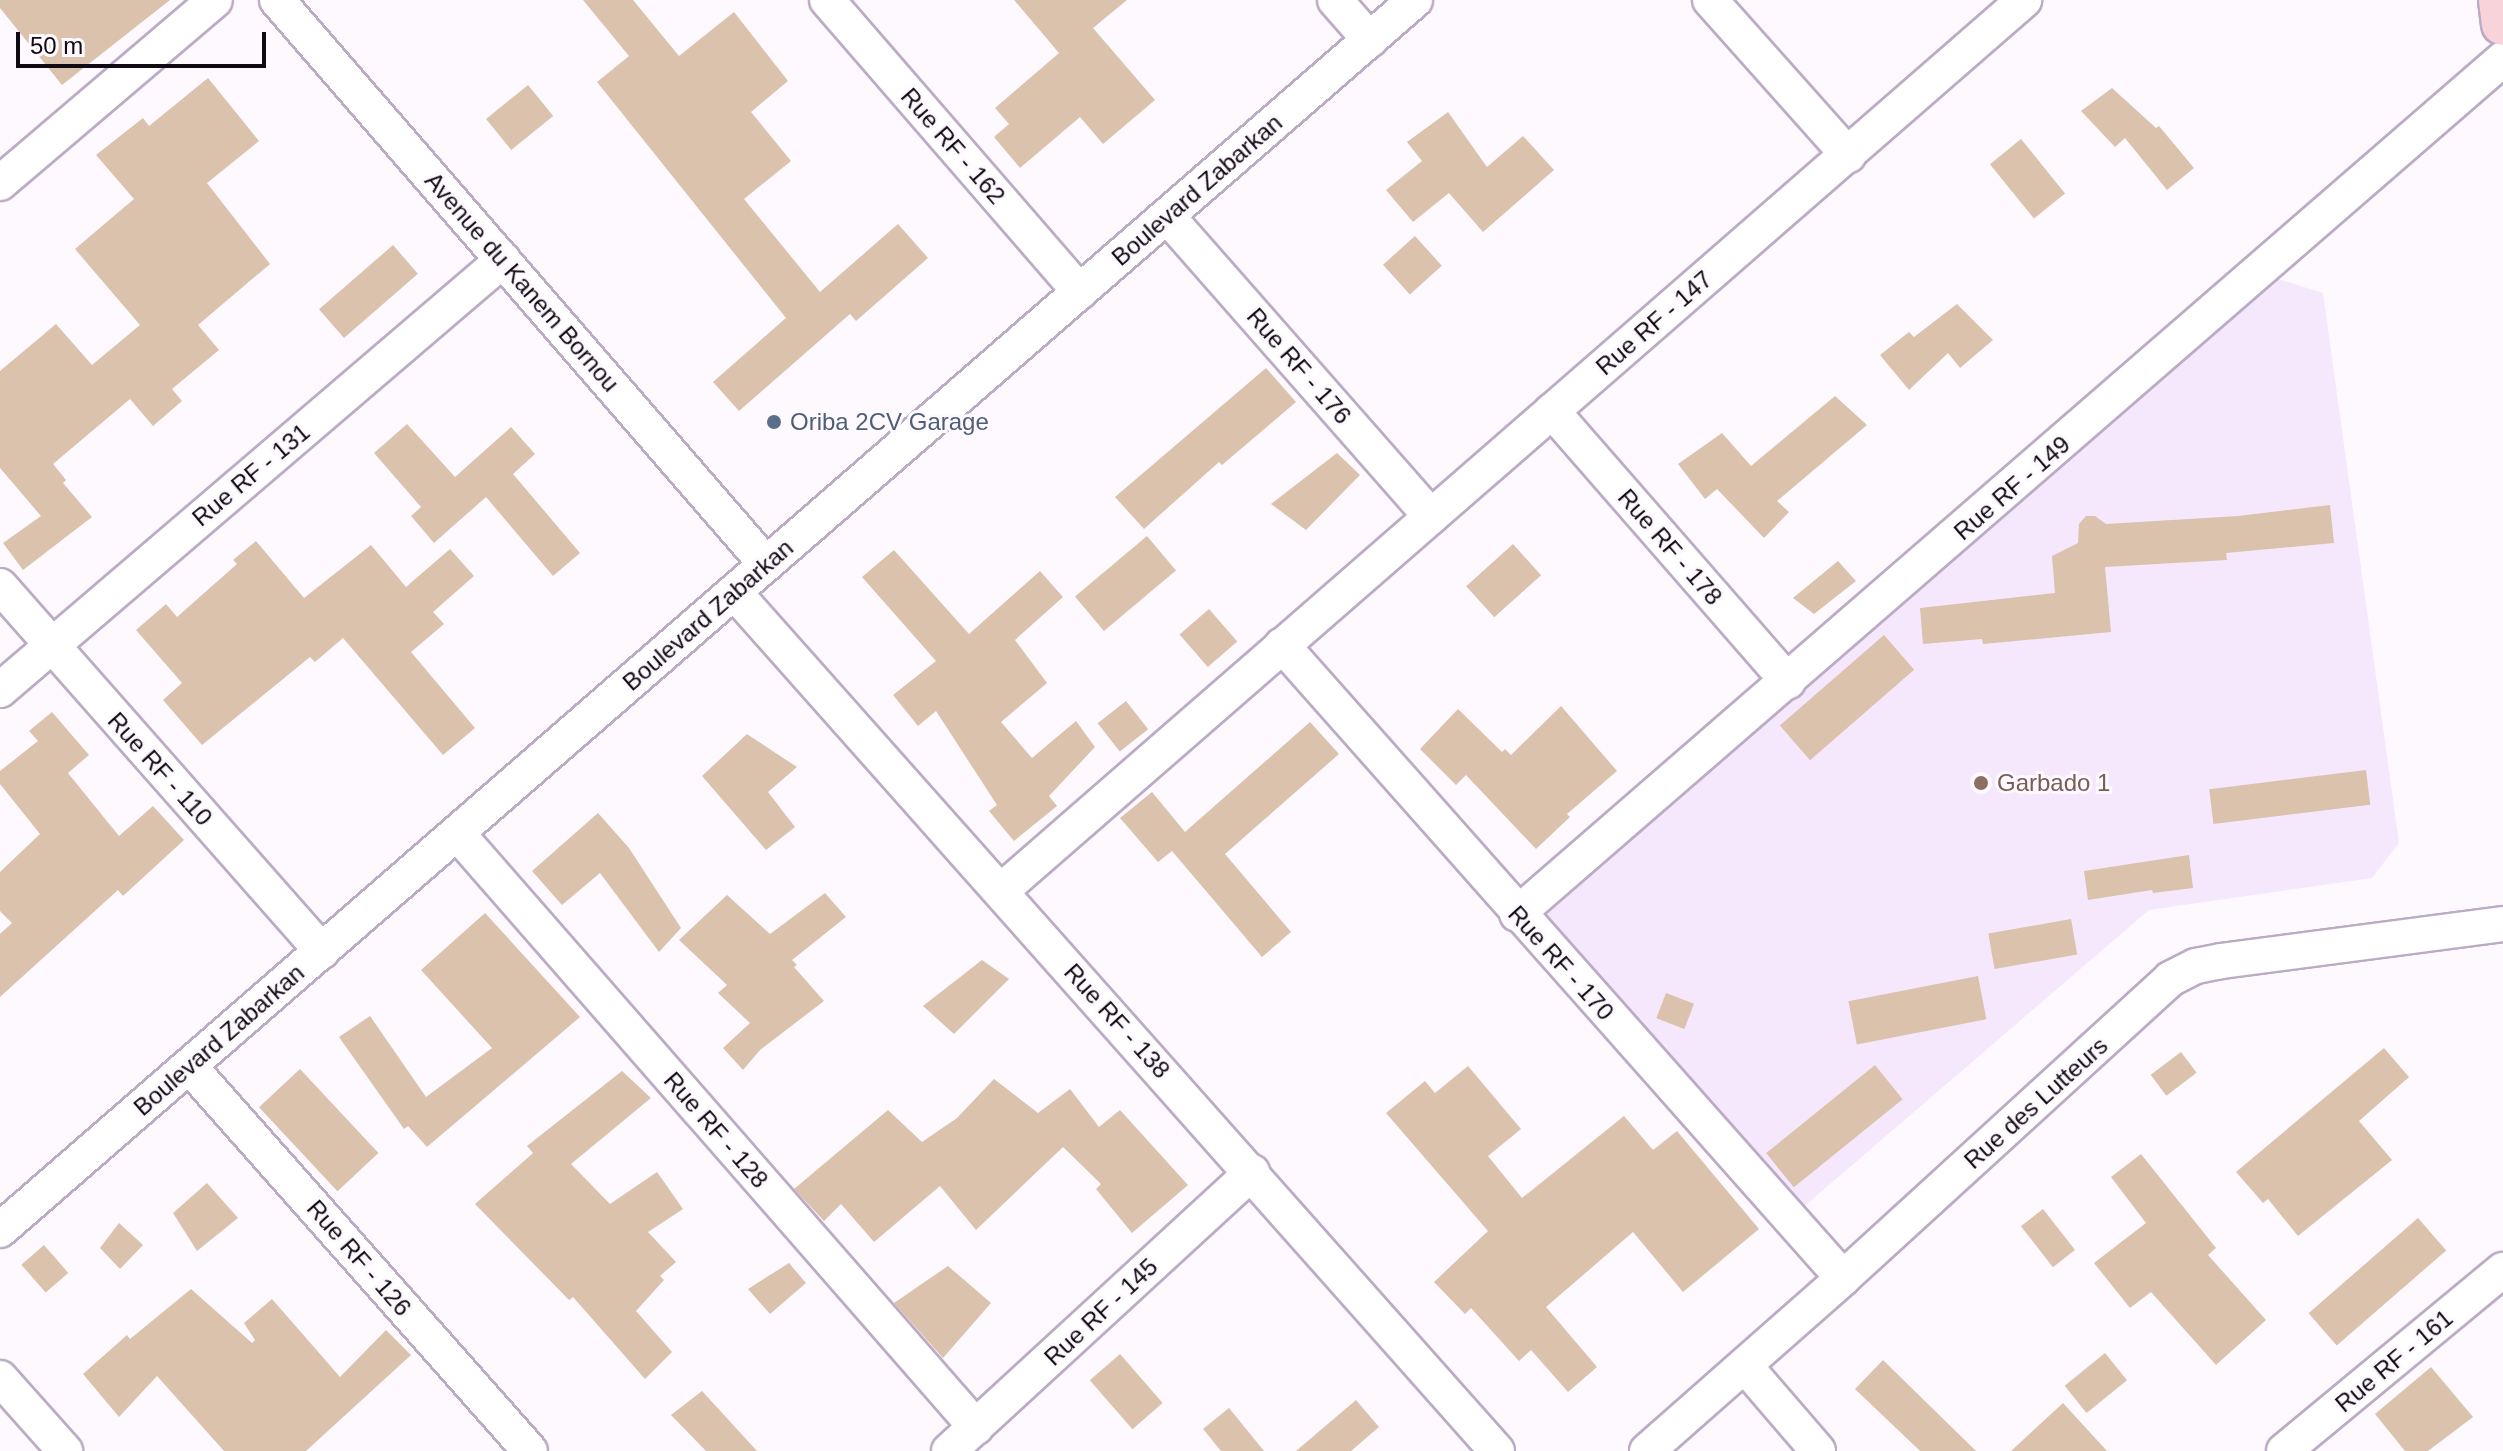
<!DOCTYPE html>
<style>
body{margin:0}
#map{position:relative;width:2503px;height:1451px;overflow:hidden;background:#fdf9fe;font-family:Helvetica,sans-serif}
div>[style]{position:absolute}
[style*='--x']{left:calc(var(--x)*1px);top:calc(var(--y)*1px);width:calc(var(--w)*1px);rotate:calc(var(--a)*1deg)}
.built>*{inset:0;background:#f5e8fc}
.building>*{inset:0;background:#dbc2ac;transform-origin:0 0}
.roads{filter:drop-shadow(2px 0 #bcabc5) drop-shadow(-2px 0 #bcabc5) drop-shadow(0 2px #bcabc5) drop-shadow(0 -2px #bcabc5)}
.minor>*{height:34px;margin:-17px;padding:0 17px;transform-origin:17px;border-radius:17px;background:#fff}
.major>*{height:42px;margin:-21px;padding:0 21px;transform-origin:21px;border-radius:21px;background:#f8d4da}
.dots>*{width:22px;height:22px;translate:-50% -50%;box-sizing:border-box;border:4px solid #fdf9fe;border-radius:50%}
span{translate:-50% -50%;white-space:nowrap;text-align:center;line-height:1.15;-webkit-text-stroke:6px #fdf9fe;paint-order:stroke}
.street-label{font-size:24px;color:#100a13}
.service-label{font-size:24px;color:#4e5e75}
.left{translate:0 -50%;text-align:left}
.education-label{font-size:24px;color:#785e54}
.scale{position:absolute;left:16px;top:32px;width:250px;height:36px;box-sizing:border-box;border:4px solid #100a13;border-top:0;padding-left:10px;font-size:24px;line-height:28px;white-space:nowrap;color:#100a13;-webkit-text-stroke:6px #fdf9fe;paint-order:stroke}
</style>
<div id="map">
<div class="built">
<div style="clip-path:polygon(2272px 277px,2323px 293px,2399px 843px,2372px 878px,2149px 910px,1801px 1209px,1537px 914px)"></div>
</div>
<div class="building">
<div style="clip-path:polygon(0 0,170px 0,62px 85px,0 8px)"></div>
<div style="clip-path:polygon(583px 0,633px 0,679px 56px,734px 12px,788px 81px,751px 112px,791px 161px,744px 199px,820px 292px,898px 224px,928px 258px,856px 321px,850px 314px,739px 411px,713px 382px,786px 318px,597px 82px,629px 56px)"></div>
<div style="clip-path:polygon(1014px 0,1127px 0,1093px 28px,1155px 100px,1103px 144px,1080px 117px,1020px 168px,994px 137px,1009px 124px,995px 108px,1059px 53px)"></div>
<div style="clip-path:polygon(208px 78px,259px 141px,207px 183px,270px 264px,198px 325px,219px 350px,172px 389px,182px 401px,153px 426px,130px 399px,53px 464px,66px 480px,63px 483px,92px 517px,23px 570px,3px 543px,41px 516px,0 468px,0 371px,56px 324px,92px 365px,140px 325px,75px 249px,134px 199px,96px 155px,143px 118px,149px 126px)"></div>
<div style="left:528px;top:85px;width:40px;height:54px;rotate:51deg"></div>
<div style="clip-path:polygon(2112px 88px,2156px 128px,2159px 126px,2194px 168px,2167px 190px,2125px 138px,2115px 147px,2081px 111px)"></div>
<div style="clip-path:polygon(1448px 112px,1487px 167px,1523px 136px,1554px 170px,1483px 232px,1449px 193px,1413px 222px,1386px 190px,1422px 161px,1407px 142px)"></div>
<div style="left:2021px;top:139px;width:70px;height:40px;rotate:51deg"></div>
<div style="left:1415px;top:236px;width:40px;height:43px;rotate:48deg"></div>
<div style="left:393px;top:245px;width:38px;height:98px;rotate:49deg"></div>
<div style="clip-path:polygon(1957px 304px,1993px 340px,1960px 368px,1948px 353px,1909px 390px,1880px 355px,1909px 332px,1914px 337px)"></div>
<div style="clip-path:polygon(1266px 368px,1296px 402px,1222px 465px,1219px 462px,1144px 529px,1115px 497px)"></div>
<div style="clip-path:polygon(1835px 396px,1867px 425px,1777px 501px,1789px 512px,1764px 538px,1717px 489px,1705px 499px,1678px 464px,1722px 433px,1751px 466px)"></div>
<div style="clip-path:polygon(407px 424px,455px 477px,511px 427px,535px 454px,513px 474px,580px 553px,553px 576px,486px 497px,434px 543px,411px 516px,421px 507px,374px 453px)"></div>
<div style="clip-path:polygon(1337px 453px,1360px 475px,1306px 530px,1271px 504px)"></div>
<div style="clip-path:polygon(2330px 505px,2334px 543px,2226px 553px,2227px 560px,2105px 567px,2111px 632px,1983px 644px,1982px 639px,1923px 644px,1920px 608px,2055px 593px,2052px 556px,2078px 543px,2079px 524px,2086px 516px,2095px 516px,2106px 524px,2238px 516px)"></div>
<div style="left:1147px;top:536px;width:45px;height:94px;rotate:50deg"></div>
<div style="clip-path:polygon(256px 541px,304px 598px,371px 545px,406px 587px,450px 549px,474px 576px,433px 612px,444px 624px,411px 652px,475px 728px,443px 755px,343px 638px,315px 662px,310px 657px,202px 745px,163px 700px,182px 683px,136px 630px,166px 604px,177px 617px,237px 564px,233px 560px)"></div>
<div style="left:1513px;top:544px;width:42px;height:63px;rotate:48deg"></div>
<div style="clip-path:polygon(894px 550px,969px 634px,1040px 571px,1063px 597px,1015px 640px,1047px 683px,1001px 722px,1032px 758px,1076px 721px,1095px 747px,1049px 796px,1057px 806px,1014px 841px,989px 811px,997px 805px,936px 711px,918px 726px,893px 695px,936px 661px,862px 577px)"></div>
<div style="clip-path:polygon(1838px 561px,1856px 581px,1814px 614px,1793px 598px)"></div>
<div style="left:1209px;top:609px;width:43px;height:39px;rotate:49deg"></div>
<div style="left:1884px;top:635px;width:46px;height:138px;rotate:49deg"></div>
<div style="left:1126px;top:701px;width:36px;height:36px;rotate:52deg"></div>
<div style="clip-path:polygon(1561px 706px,1617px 771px,1567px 814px,1570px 817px,1536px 849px,1466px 775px,1456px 785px,1420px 749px,1458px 709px,1502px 752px,1505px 749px,1511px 755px)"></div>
<div style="clip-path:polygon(52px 712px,89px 755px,68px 773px,119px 836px,153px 806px,184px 840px,123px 896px,118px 890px,0 997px,0 934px,12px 923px,0 911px,0 872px,40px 834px,0 784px,0 771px,38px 741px,29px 731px)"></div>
<div style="clip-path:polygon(1310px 722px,1339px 754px,1225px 854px,1291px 932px,1262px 957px,1172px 851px,1158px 862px,1120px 818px,1152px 792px,1185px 832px)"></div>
<div style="clip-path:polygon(747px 734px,797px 767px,768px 792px,795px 827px,766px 850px,702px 776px)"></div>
<div style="left:2366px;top:770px;width:35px;height:158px;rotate:83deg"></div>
<div style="clip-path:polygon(598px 813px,629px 848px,681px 928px,659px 952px,600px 873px,562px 905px,532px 871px)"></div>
<div style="clip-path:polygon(2189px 855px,2193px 888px,2153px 893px,2152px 890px,2088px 900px,2084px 871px)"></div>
<div style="clip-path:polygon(825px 893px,846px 917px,792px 960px,797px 965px,794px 967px,824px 1001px,760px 1050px,743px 1070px,723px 1048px,750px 1023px,718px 993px,727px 985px,679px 940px,727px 895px,770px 934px)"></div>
<div style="clip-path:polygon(485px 913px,580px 1017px,427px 1147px,408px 1126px,404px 1129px,339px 1037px,370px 1016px,426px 1097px,492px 1048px,421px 970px)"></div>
<div style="left:2071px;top:919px;width:36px;height:84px;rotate:80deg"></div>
<div style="clip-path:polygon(982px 960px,1009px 979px,954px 1034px,923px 1006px)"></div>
<div style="left:1978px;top:976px;width:44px;height:132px;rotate:79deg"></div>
<div style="left:1666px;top:993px;width:30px;height:27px;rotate:21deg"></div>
<div style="clip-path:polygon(2384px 1048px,2409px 1077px,2359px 1121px,2392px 1160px,2298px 1236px,2268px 1199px,2263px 1203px,2236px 1172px)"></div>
<div style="left:2181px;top:1052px;width:26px;height:38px;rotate:53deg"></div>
<div style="left:1875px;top:1065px;width:44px;height:140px;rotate:51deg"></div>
<div style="clip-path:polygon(1468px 1066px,1521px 1129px,1488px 1156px,1522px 1198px,1624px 1116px,1653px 1150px,1677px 1131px,1759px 1229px,1683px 1292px,1633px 1232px,1546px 1307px,1597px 1367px,1568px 1392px,1531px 1350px,1519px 1361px,1471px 1308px,1465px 1314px,1434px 1282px,1488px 1231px,1386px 1113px,1425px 1081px,1435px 1093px)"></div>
<div style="left:300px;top:1069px;width:115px;height:56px;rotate:47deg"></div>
<div style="clip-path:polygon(622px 1071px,651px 1098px,571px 1164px,610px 1204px,657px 1172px,683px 1209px,648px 1232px,676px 1262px,660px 1276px,664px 1280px,636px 1311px,672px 1352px,645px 1379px,573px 1297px,569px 1300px,475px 1204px,533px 1153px,527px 1146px)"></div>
<div style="clip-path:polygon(994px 1079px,1038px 1113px,1070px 1089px,1099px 1127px,1120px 1110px,1188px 1185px,1132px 1233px,1096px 1189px,1101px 1184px,1063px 1147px,976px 1230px,940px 1186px,874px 1242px,841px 1204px,824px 1221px,794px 1189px,888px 1110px,922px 1142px,957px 1118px)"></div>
<div style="clip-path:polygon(2141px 1154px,2216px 1248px,2208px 1255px,2266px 1320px,2216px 1365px,2151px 1292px,2130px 1308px,2094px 1263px,2146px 1223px,2111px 1177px)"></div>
<div style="clip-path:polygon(207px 1183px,238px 1218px,197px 1251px,173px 1213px)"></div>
<div style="left:2043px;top:1209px;width:52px;height:28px;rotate:52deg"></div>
<div style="left:2418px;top:1218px;width:43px;height:145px;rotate:49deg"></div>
<div style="clip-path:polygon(119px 1223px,143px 1245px,120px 1269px,100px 1248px)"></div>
<div style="left:44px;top:1245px;width:37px;height:30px;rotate:49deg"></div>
<div style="clip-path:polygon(789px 1263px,806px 1283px,770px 1314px,748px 1289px)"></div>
<div style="clip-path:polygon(948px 1266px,991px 1303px,943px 1358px,894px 1303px)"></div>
<div style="clip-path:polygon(191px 1289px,252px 1343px,255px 1340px,244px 1323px,272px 1299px,340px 1377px,386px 1330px,411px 1355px,306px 1451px,224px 1451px,157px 1376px,119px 1417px,83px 1374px,127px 1335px,130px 1339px)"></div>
<div style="left:2105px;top:1353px;width:35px;height:52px;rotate:51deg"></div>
<div style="left:1120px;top:1354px;width:65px;height:40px;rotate:49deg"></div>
<div style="clip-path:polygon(1883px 1360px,1976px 1451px,1920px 1451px,1855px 1389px)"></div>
<div style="clip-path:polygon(2431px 1367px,2473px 1417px,2428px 1451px,2405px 1451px,2375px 1414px)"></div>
<div style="clip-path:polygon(702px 1391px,757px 1451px,706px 1451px,671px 1415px)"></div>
<div style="clip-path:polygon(1356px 1400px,1379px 1427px,1351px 1451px,1296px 1451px)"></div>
<div style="clip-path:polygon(2063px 1403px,2107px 1451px,2011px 1451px)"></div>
<div style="clip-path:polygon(1229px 1408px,1264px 1451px,1221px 1451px,1203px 1429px)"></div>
</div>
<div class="roads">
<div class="minor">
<div style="--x:277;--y:0;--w:746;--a:49.07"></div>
<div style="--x:827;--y:0;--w:386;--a:49.1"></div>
<div style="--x:1335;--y:0;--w:53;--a:48.8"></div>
<div style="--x:1710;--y:0;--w:208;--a:48.3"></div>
<div style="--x:0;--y:183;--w:282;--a:-40.4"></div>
<div style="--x:1167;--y:216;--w:400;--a:48.7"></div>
<div style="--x:1552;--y:411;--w:359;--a:48.9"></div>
<div style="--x:0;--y:586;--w:487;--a:48.6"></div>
<div style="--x:734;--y:592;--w:1149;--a:48.39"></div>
<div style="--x:1282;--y:645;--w:846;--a:48.45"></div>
<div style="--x:0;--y:690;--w:662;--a:-40.53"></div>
<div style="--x:457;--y:833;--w:789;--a:48.86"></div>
<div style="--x:1001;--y:891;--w:1357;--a:-41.05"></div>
<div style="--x:1517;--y:914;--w:1305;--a:-40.93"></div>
<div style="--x:189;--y:1066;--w:514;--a:48.47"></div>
<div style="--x:0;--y:1230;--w:1875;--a:-41"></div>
<div style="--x:1745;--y:1366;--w:112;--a:49.3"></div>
<div style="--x:0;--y:1378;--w:98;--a:48.3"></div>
<div style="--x:949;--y:1451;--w:412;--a:-42.6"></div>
<div style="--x:1647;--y:1451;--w:261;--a:-41.4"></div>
<div style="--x:1843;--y:1278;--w:443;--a:-42.4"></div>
<div style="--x:2170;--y:979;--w:29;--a:-27"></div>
<div style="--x:2196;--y:966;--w:26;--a:-11"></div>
<div style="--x:2222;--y:961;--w:283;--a:-7.5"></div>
<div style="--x:2284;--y:1451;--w:284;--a:-39.6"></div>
</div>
<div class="major">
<div style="--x:2500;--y:0;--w:24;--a:83"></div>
</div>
</div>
<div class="dots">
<div style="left:774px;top:422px;background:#5c6f8a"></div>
<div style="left:1981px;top:783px;background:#8d6e63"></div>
</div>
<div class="street-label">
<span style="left:953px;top:146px;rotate:49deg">Rue RF - 162</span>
<span style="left:1197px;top:190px;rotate:-41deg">Boulevard Zabarkan</span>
<span style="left:522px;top:282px;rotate:49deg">Avenue du Kanem Bornou</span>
<span style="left:1654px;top:323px;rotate:-41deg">Rue RF - 147</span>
<span style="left:1299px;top:366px;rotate:49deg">Rue RF - 176</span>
<span style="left:251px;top:475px;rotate:-40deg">Rue RF - 131</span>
<span style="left:2012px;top:488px;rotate:-41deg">Rue RF - 149</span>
<span style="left:1670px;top:547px;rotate:49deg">Rue RF - 178</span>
<span style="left:708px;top:615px;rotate:-41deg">Boulevard Zabarkan</span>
<span style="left:160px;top:769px;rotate:48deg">Rue RF - 110</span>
<span style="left:1561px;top:963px;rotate:48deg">Rue RF - 170</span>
<span style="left:1117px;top:1021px;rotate:48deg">Rue RF - 138</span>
<span style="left:219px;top:1040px;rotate:-41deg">Boulevard Zabarkan</span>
<span style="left:2036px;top:1103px;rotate:-42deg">Rue des Lutteurs</span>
<span style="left:716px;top:1130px;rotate:49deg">Rue RF - 128</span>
<span style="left:359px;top:1258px;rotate:49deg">Rue RF - 126</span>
<span style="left:1101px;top:1312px;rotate:-43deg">Rue RF - 145</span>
<span style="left:2394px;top:1361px;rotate:-40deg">Rue RF - 161</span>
</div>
<div class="service-label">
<span class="left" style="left:790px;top:422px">Oriba 2CV Garage</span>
</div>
<div class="education-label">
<span class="left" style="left:1997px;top:783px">Garbado 1</span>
</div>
<div class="scale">50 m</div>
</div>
